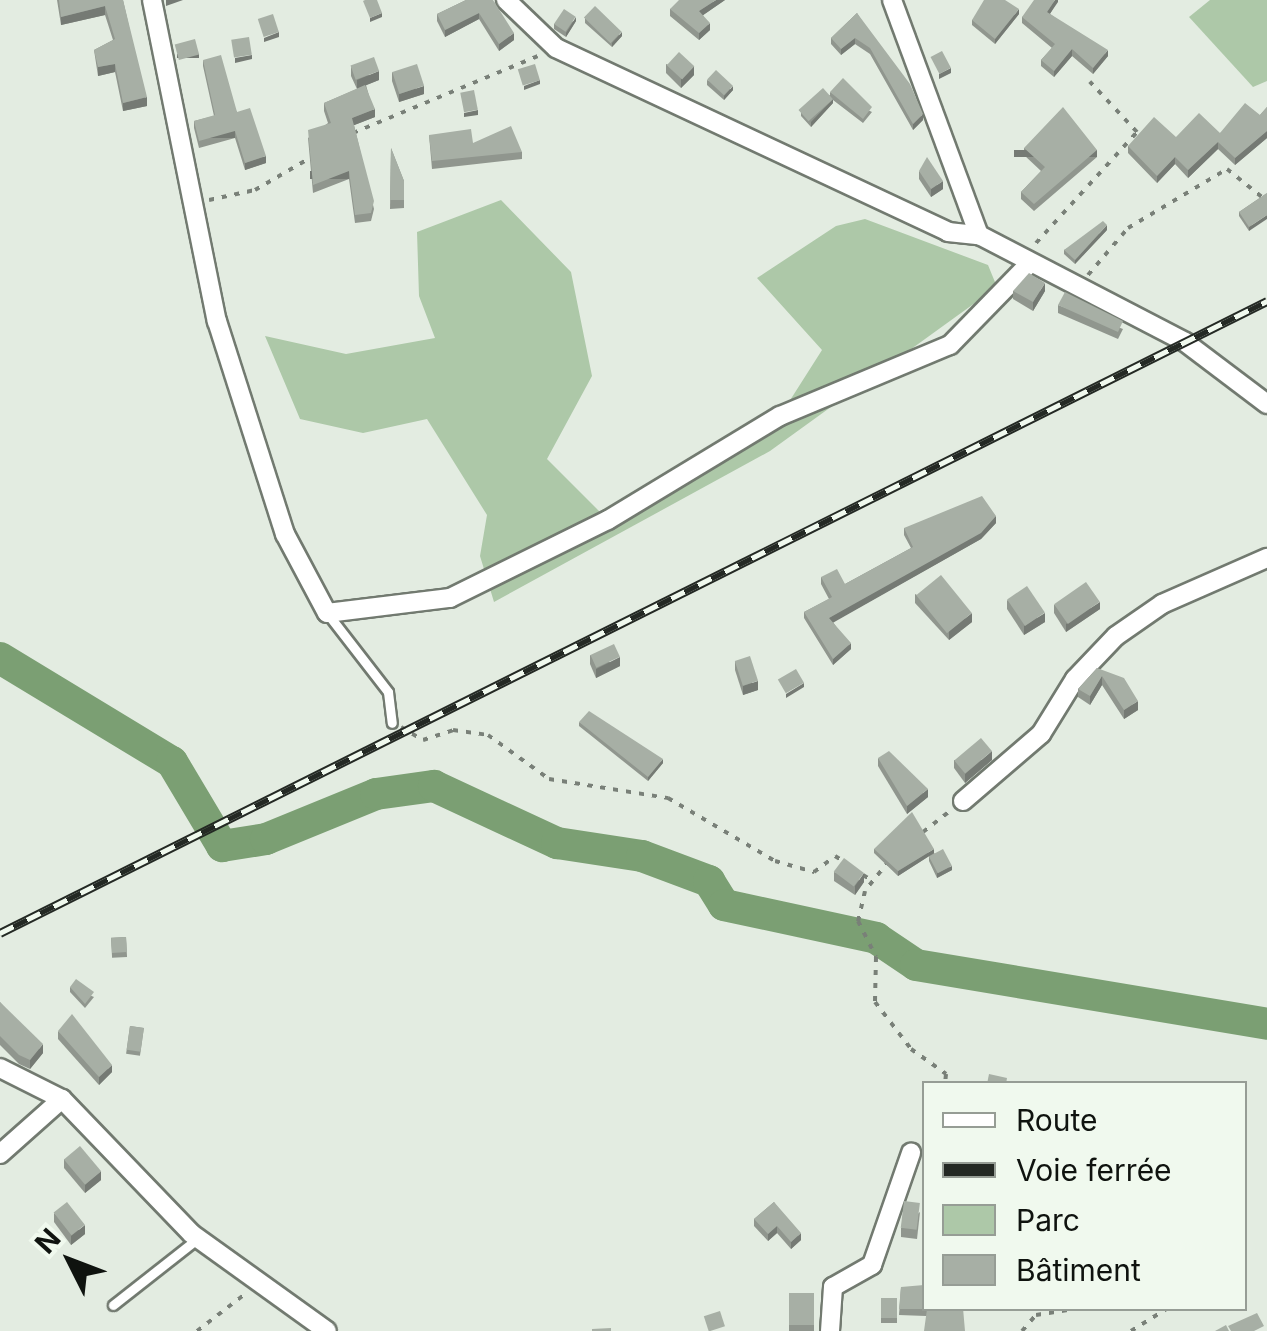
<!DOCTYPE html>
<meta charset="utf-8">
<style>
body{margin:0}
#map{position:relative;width:1267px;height:1331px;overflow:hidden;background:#e3ece1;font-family:Inter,sans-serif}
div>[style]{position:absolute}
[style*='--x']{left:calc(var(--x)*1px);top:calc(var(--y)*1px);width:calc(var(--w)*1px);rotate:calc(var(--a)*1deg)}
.green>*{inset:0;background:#adc8a8}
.river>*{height:32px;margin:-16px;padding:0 16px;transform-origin:16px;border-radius:16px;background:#7b9f73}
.path>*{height:4px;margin-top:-2px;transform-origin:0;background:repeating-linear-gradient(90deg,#798078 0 5px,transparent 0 13px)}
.roads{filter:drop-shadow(2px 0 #727a70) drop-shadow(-2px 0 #727a70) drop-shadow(0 2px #727a70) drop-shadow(0 -2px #727a70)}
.lane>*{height:9px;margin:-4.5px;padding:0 4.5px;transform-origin:4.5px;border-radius:4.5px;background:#fff}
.street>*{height:18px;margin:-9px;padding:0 9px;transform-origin:9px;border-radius:9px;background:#fff}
.rail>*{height:9px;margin-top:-4.5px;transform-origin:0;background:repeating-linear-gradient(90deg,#f0f9ee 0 15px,#242924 0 30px);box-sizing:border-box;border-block:2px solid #242924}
.wall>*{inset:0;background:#90968e;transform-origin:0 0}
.shaded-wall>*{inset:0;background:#757a74;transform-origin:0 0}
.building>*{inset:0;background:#a7afa5;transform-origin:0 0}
span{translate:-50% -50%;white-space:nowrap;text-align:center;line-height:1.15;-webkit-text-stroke:10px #f0f9ee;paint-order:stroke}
.legend{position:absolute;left:922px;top:1081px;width:325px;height:230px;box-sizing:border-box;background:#f0f9ee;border:2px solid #969d95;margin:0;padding:12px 18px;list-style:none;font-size:30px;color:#0f130f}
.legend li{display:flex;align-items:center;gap:20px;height:50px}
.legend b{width:50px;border:2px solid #969d95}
.north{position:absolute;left:20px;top:1211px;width:100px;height:100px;-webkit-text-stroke:8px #f0f9ee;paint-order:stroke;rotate:312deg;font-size:28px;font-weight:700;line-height:40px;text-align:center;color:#0f130f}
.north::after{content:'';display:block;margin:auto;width:35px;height:45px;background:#0f130f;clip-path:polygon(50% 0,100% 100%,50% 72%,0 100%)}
</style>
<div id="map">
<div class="green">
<div style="clip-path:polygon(1210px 0,1267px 0,1267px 81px,1253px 87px,1189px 17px)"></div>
<div style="clip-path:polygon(501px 200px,571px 272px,592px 376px,547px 459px,608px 520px,780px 416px,822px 350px,757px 278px,836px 226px,865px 219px,988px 265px,997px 287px,770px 451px,494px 602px,480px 556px,487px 515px,427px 419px,363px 433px,300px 419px,265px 336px,346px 354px,435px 338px,419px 296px,417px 232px)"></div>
</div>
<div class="river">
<div style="--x:0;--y:658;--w:201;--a:31.2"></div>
<div style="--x:172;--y:762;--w:98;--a:59.2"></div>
<div style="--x:222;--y:846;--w:45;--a:-9"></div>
<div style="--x:266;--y:839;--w:119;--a:-22.2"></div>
<div style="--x:376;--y:794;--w:59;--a:-7.9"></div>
<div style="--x:434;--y:786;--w:136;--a:24.9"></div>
<div style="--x:557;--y:843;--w:86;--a:8.7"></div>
<div style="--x:642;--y:856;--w:72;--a:20.5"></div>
<div style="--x:709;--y:881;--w:28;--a:58"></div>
<div style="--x:724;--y:905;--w:156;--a:12.2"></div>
<div style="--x:876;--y:938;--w:48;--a:34"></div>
<div style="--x:916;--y:965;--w:356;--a:9.5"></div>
</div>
<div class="path">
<div style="--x:353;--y:133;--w:200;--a:-22.6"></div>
<div style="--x:209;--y:200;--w:47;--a:-12.3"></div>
<div style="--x:255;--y:190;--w:64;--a:-30.2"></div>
<div style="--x:1036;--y:243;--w:150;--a:-47.7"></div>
<div style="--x:1137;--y:132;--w:69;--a:-133.2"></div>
<div style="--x:1088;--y:275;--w:62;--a:-49.6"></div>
<div style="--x:1128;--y:228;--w:115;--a:-30.8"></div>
<div style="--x:1227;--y:169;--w:51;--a:38.7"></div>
<div style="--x:401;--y:727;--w:26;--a:31"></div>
<div style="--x:423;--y:740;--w:32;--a:-18"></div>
<div style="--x:453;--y:730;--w:35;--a:8"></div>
<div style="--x:488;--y:735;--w:75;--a:35.8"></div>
<div style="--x:549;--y:779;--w:121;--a:9.1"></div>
<div style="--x:668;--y:798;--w:124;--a:30.5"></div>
<div style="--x:775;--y:861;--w:41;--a:15.8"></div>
<div style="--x:814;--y:872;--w:26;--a:-37"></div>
<div style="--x:835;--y:856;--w:9;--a:32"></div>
<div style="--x:923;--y:832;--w:36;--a:-38"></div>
<div style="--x:889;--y:861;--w:38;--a:129"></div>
<div style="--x:865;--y:891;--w:31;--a:103"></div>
<div style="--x:858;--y:921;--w:40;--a:63.4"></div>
<div style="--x:876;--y:957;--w:45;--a:91.3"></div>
<div style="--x:875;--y:1002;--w:59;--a:52.5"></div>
<div style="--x:911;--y:1049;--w:43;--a:35.5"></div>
<div style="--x:946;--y:1074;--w:10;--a:96"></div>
<div style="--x:863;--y:875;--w:12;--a:31"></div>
<div style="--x:197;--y:1331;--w:61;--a:-37.6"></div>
<div style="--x:1022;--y:1331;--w:21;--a:-49"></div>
<div style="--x:1036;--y:1315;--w:45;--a:-9"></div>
<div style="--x:1131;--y:1331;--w:44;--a:-31.9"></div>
</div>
<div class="roads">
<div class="lane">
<div style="--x:327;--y:613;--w:100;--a:52.3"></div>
<div style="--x:388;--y:692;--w:31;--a:83"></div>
<div style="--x:113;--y:1305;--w:108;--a:-38.2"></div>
</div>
<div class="street">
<div style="--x:152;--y:0;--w:328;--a:78.6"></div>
<div style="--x:217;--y:321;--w:224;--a:72.3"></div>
<div style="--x:285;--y:534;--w:89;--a:62"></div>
<div style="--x:327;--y:613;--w:124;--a:-7"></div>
<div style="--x:450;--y:598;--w:176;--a:-26.3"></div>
<div style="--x:608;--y:520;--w:201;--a:-31.2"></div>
<div style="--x:780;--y:416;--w:184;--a:-22.7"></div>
<div style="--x:950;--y:345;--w:109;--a:-45.7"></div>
<div style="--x:506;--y:0;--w:69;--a:43.8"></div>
<div style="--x:556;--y:48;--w:433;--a:25.1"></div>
<div style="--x:948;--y:232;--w:31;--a:6"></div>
<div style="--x:979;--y:235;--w:232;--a:27.4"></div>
<div style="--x:1185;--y:342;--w:103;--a:37.1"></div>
<div style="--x:892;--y:0;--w:251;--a:69.7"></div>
<div style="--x:963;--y:801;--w:103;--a:-40.7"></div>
<div style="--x:1041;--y:734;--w:65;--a:-58.3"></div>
<div style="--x:1075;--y:679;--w:59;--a:-46.4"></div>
<div style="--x:1116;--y:636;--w:56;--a:-34.8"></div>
<div style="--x:1162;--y:604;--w:115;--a:-23.7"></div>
<div style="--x:0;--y:1068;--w:69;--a:26.6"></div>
<div style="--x:62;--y:1099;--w:187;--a:46.1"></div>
<div style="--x:192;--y:1234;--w:166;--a:35.7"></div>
<div style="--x:0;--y:1154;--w:83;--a:-41.6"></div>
<div style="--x:830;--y:1331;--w:44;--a:-86.1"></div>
<div style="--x:833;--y:1287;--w:45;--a:-29.4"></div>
<div style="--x:872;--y:1265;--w:119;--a:-70.8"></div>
</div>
</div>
<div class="rail">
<div style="--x:0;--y:933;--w:1416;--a:-26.51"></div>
</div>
<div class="wall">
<div style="clip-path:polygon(57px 0,123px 0,147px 106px,123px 111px,115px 72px,98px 76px,94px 50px,113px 40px,105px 15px,61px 25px)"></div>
<div style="clip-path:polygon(466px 0,514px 40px,499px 51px,479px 19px,445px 37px,437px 21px,437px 14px)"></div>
<div style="clip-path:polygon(725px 0,703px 15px,710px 30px,699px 40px,670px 16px,670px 9px)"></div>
<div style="clip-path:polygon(1058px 0,1050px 14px,1108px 56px,1093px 74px,1072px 56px,1054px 77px,1041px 66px,1041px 60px,1052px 48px,1022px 23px,1022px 17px)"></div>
<div style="clip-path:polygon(857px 13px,923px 120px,913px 130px,870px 54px,855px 44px,841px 55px,831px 44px,831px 38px)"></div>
<div style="clip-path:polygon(1019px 14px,995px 44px,972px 25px,972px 20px)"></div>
<div style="clip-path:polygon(585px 18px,622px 36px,612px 47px,585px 23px)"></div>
<div style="clip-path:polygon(576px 21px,566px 37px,554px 29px,554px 24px)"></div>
<div style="clip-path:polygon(203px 60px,237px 112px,266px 163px,245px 170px,235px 138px,199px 148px,194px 128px,194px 121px,214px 116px,203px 66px)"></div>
<div style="clip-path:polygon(666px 64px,694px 75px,681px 88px,666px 73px)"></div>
<div style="clip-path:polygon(351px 67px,379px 80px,366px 85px,375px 117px,354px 125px,374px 209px,371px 221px,355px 223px,349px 179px,313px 193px,308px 138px,328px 123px,324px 111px,324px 103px,357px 89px,351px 76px)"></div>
<div style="clip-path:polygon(392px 72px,424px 94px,399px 102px,392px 81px)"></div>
<div style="clip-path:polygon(707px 80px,733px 90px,724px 100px,707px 85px)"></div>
<div style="clip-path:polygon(830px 92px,872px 112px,863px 123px,833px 100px,833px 103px,811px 127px,801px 116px,801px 112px,830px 95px)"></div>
<div style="clip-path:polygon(1267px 107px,1267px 138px,1235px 165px,1218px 149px,1188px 178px,1175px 164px,1157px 183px,1128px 153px,1128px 146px,1176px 137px,1220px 133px,1260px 115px)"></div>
<div style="clip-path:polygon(429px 135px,522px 152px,522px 159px,432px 169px)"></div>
<div style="clip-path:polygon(391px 148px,404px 181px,404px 208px,390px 209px)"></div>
<div style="clip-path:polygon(1024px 148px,1097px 157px,1034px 211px,1021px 199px,1021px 192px,1041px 171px,1024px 155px)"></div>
<div style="clip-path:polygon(919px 171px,943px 189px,931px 197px,919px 179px)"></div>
<div style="clip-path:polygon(1267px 193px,1249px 231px,1239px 216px,1239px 212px)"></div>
<div style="clip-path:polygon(1107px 230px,1075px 264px,1064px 254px,1064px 250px)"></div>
<div style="clip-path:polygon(1013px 291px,1045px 291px,1033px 311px,1013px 299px)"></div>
<div style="clip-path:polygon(1058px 305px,1123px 329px,1118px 339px,1058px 313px)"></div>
<div style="clip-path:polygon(996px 523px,981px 539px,833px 622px,851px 649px,833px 665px,804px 618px,804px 612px,829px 599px,821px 584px,821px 577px,845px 584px,911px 548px,904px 535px,904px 528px)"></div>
<div style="clip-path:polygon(915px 594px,972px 622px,949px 640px,915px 603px)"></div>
<div style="clip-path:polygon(1007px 600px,1045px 622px,1024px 635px,1007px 609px)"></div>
<div style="clip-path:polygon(1054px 605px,1100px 609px,1066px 632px,1054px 613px)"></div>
<div style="clip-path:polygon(590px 655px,620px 666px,596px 678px,590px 664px)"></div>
<div style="clip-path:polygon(735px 661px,758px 690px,743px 695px,735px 670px)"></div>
<div style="clip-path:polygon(1097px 668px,1138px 710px,1124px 719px,1102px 685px,1090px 705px,1078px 697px,1078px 689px)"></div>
<div style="clip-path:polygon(579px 722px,663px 763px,648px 781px,579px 726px)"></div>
<div style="clip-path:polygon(878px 758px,928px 797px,907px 814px,878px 766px)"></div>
<div style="clip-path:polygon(954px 760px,992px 760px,965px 783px,954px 768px)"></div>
<div style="clip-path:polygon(874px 849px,934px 853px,952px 870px,937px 878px,929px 861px,929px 856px,898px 876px,874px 853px)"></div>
<div style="clip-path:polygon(834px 872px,864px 882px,855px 895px,834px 881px)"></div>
<div style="left:126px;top:937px;width:20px;height:15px;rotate:87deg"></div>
<div style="clip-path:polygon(70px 987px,94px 997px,85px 1008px,70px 992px)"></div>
<div style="clip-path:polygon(0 1002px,43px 1053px,30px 1069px,19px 1064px,0 1045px)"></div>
<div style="left:130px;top:1026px;width:14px;height:28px;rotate:8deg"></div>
<div style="clip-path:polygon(58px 1031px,112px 1072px,99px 1085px,58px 1039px)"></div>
<div style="clip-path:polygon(64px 1159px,101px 1180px,85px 1193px,64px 1168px)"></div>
<div style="clip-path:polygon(774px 1202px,801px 1240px,791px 1249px,777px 1233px,768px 1241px,754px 1226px,754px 1219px)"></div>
<div style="clip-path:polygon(920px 1212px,917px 1239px,901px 1237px,901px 1228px)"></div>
<div style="clip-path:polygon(54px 1213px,85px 1234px,71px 1245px,54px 1222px)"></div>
<div style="clip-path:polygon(901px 1287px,963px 1308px,926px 1316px,899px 1315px)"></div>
<div style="left:789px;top:1293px;width:25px;height:38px"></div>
<div style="left:881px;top:1298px;width:16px;height:25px"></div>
</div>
<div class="shaded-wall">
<div style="clip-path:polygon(166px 0,183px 0,166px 6px)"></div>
<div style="clip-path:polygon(716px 0,725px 0,699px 18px,699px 11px)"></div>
<div style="clip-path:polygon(1055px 0,1058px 0,1058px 2px,1047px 18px,1047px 12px)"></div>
<div style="clip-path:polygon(105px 6px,105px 15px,61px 25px,61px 17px)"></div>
<div style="clip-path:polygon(1019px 9px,1019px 14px,995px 44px,995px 39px)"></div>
<div style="clip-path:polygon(382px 13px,382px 17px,370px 22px,370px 18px)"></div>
<div style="clip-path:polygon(479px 13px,479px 19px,445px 37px,445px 30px)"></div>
<div style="clip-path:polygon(576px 17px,576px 21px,566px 37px,566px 33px)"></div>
<div style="clip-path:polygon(710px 23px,710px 30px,699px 40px,699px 33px)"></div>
<div style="clip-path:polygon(279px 32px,279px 37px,264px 42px,264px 38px)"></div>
<div style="clip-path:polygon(622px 32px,622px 36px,612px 47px,612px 43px)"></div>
<div style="clip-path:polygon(514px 33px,514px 40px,499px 51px,499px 44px)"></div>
<div style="clip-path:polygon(855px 38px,855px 44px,841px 55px,841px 49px)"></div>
<div style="clip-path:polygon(1072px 49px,1072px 56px,1054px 77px,1054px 71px)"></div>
<div style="clip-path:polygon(1108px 50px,1108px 56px,1093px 74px,1093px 68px)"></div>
<div style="left:199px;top:54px;width:4px;height:22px;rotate:90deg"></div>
<div style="clip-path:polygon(252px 55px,252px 59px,235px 63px,235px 58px)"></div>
<div style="clip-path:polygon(115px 64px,115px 72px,98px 76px,98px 67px)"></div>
<div style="clip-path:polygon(694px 66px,694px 75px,681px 88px,681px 79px)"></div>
<div style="clip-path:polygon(951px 68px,951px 73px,939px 79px,939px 74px)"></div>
<div style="clip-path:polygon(379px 71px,379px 80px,357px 89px,357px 80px)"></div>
<div style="clip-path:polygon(540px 80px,540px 84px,524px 90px,524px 86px)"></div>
<div style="clip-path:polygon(424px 86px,424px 94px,399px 102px,399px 94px)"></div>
<div style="clip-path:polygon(733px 86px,733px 90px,724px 100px,724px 96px)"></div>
<div style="clip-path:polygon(147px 97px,147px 106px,123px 111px,123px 103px)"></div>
<div style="clip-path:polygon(833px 99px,833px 103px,811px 127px,811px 122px)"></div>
<div style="clip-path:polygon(375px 109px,375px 117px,352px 126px,352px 118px)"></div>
<div style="clip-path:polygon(478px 110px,478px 115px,464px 117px,464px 113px)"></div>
<div style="clip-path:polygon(923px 114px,923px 120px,913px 130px,913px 124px)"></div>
<div style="left:235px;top:131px;width:7px;height:37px;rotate:90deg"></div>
<div style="clip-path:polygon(1267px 131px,1267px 138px,1235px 165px,1235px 158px)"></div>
<div style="clip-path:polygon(1218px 142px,1218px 149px,1188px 178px,1188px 170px)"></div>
<div style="left:1097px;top:150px;width:7px;height:83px;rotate:90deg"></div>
<div style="clip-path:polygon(266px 156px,266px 163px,245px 170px,245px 163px)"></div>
<div style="clip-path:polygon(1175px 157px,1175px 164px,1157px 183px,1157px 176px)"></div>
<div style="left:349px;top:171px;width:8px;height:39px;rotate:90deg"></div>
<div style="clip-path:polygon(943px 181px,943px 189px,931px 197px,931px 189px)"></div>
<div style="clip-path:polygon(1267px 215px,1267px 219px,1249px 231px,1249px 227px)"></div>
<div style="clip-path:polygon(1107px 225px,1107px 230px,1075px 264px,1075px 260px)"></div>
<div style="clip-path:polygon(1045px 283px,1045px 291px,1033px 311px,1033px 302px)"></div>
<div style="clip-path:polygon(996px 516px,996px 523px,981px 539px,829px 625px,829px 618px)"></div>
<div style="clip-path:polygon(1100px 602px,1100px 609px,1066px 632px,1066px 624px)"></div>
<div style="clip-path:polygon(972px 613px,972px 622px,949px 640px,949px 631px)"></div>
<div style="clip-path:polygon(1045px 613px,1045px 622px,1024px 635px,1024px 626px)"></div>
<div style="clip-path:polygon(851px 643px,851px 649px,833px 665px,833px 659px)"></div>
<div style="clip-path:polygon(620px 657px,620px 666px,596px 678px,596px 669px)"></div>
<div style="clip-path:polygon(1102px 676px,1102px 685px,1090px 705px,1090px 696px)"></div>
<div style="clip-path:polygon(758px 681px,758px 690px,743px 695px,743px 686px)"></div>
<div style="clip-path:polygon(804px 683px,804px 687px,786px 698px,786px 694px)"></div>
<div style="clip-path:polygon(1138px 701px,1138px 710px,1124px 719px,1124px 710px)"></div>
<div style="clip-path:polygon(992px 751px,992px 760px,965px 783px,965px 774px)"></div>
<div style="clip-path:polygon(663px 759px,663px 763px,648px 781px,648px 777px)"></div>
<div style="clip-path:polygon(928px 789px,928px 797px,907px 814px,907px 806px)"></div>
<div style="clip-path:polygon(934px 849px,934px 853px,898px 876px,898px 871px)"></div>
<div style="clip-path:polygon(952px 866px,952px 870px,937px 878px,937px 873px)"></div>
<div style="clip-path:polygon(864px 873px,864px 882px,855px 895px,855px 886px)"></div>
<div style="clip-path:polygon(43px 1044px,43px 1053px,30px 1069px,30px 1060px)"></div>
<div style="clip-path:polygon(112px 1065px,112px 1072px,99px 1085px,99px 1077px)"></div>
<div style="clip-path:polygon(101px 1171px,101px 1180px,85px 1193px,85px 1184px)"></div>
<div style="clip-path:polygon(85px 1225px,85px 1234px,71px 1245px,71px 1236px)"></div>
<div style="clip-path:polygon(777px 1226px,777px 1233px,768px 1241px,768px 1234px)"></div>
<div style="clip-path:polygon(801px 1233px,801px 1240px,791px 1249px,791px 1242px)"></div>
</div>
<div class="building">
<div style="clip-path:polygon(59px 0,123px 0,147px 97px,123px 103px,115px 64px,98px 67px,94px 50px,115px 39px,105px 6px,61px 17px)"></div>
<div style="clip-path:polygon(365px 0,377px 0,382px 13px,370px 18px,363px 1px)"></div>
<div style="clip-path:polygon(466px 0,493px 0,514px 33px,499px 44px,479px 13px,445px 30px,437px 14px)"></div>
<div style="clip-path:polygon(679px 0,716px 0,699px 11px,710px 23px,699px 33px,670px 9px)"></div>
<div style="clip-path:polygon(984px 0,1005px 0,1019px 9px,995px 39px,972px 20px)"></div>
<div style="clip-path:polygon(1034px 0,1055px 0,1047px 12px,1108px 50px,1093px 68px,1072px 49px,1054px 71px,1041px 60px,1055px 44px,1022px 17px)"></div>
<div style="left:595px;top:6px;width:37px;height:16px;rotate:44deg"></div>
<div style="left:564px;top:9px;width:14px;height:18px;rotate:34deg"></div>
<div style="clip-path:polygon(857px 13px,910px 84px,923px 114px,913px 124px,870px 48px,855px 38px,841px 49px,831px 38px)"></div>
<div style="left:273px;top:14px;width:19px;height:16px;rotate:72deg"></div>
<div style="left:249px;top:37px;width:18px;height:18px;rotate:81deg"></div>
<div style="left:195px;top:39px;width:16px;height:21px;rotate:75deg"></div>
<div style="left:942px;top:51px;width:19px;height:13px;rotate:62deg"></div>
<div style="left:679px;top:52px;width:21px;height:18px;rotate:43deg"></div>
<div style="clip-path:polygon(221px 55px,237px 112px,250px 108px,266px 156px,245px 163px,235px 131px,199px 141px,194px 121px,215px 115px,203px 60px)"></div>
<div style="left:374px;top:57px;width:15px;height:25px;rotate:70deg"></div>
<div style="left:417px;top:64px;width:23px;height:26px;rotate:72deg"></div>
<div style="left:535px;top:64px;width:17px;height:18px;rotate:73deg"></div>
<div style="left:716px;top:70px;width:23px;height:13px;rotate:43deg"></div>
<div style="clip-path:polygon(843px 78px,872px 107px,863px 119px,830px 92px)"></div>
<div style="clip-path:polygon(365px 85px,375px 109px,352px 118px,374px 201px,371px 213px,355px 215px,349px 171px,313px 185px,308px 130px,331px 123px,324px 103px)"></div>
<div style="left:823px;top:88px;width:15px;height:33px;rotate:48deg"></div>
<div style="left:474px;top:90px;width:20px;height:14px;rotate:79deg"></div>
<div style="clip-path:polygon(1245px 103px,1260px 115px,1267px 107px,1267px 131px,1235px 158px,1218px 142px,1188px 170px,1175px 157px,1157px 176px,1128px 146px,1154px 117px,1176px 137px,1199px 113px,1220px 133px)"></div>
<div style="clip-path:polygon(1063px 107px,1097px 150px,1034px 204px,1021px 192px,1045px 167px,1024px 148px)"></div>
<div style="clip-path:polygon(511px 126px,522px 152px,432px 161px,429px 135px,471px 129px,473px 143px)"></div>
<div style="clip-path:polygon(391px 148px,404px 181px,404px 200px,390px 200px)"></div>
<div style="clip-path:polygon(927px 157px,943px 181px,931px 189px,919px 171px)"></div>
<div style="clip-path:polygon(1267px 193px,1267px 215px,1249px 227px,1239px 212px)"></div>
<div style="clip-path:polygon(1103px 221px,1107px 225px,1075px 260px,1064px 250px)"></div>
<div style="clip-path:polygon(1029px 273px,1045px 283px,1033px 302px,1013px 291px)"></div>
<div style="clip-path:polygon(1065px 292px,1123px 321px,1118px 332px,1058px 305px)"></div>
<div style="clip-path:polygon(982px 496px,996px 516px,981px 533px,829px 618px,851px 643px,833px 659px,804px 612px,832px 597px,821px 577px,837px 569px,845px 584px,913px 547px,904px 528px)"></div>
<div style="left:941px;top:575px;width:49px;height:32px;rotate:51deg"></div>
<div style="left:1086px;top:582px;width:24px;height:39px;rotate:55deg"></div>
<div style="left:1027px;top:586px;width:32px;height:24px;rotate:56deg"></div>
<div style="left:614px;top:644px;width:14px;height:26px;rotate:65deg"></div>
<div style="left:750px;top:656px;width:26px;height:16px;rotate:72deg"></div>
<div style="clip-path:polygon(1097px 668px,1124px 678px,1138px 701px,1124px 710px,1102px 676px,1090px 696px,1078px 689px)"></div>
<div style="left:796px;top:669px;width:16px;height:21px;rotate:60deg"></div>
<div style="clip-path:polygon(589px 711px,663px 759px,648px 777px,579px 722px)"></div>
<div style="left:981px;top:738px;width:17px;height:35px;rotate:50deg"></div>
<div style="clip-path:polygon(889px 751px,928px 789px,907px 806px,878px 758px)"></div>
<div style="clip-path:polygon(912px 812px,934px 849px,898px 871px,874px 849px)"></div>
<div style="left:943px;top:849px;width:19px;height:16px;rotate:62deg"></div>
<div style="left:844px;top:858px;width:25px;height:17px;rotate:37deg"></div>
<div style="left:126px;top:937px;width:15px;height:15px;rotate:86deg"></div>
<div style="clip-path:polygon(76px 979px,94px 992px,85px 1004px,70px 987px)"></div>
<div style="clip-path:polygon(0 1002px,43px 1044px,30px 1060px,19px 1055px,0 1036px)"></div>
<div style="clip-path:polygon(72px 1014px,112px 1065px,99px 1077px,58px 1031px)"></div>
<div style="left:130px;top:1026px;width:14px;height:24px;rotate:8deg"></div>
<div style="clip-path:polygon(989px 1074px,1007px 1078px,1006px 1084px,987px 1084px)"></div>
<div style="left:80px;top:1146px;width:33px;height:21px;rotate:50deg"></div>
<div style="left:904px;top:1201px;width:16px;height:27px;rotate:7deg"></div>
<div style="left:67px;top:1202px;width:29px;height:17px;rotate:52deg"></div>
<div style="clip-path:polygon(774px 1202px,801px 1233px,791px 1242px,777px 1226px,768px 1234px,754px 1219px)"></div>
<div style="clip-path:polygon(924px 1285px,924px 1308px,963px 1308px,965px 1331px,924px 1331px,927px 1309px,899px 1309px,901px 1287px)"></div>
<div style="left:789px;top:1293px;width:25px;height:32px"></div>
<div style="left:881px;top:1298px;width:16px;height:20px"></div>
<div style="left:720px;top:1311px;width:16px;height:17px;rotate:72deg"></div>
<div style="clip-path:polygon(1257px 1313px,1264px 1326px,1254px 1331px,1231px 1331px,1228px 1326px)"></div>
<div style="clip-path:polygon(1226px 1325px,1229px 1331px,1215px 1331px)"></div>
<div style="clip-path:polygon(611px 1328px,611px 1331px,592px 1331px,592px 1329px)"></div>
</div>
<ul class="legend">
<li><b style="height:12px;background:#fff"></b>Route</li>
<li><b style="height:12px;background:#242924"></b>Voie ferrée</li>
<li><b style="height:28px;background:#adc8a8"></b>Parc</li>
<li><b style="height:28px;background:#a7afa5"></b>Bâtiment</li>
</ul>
<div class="north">N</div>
</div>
